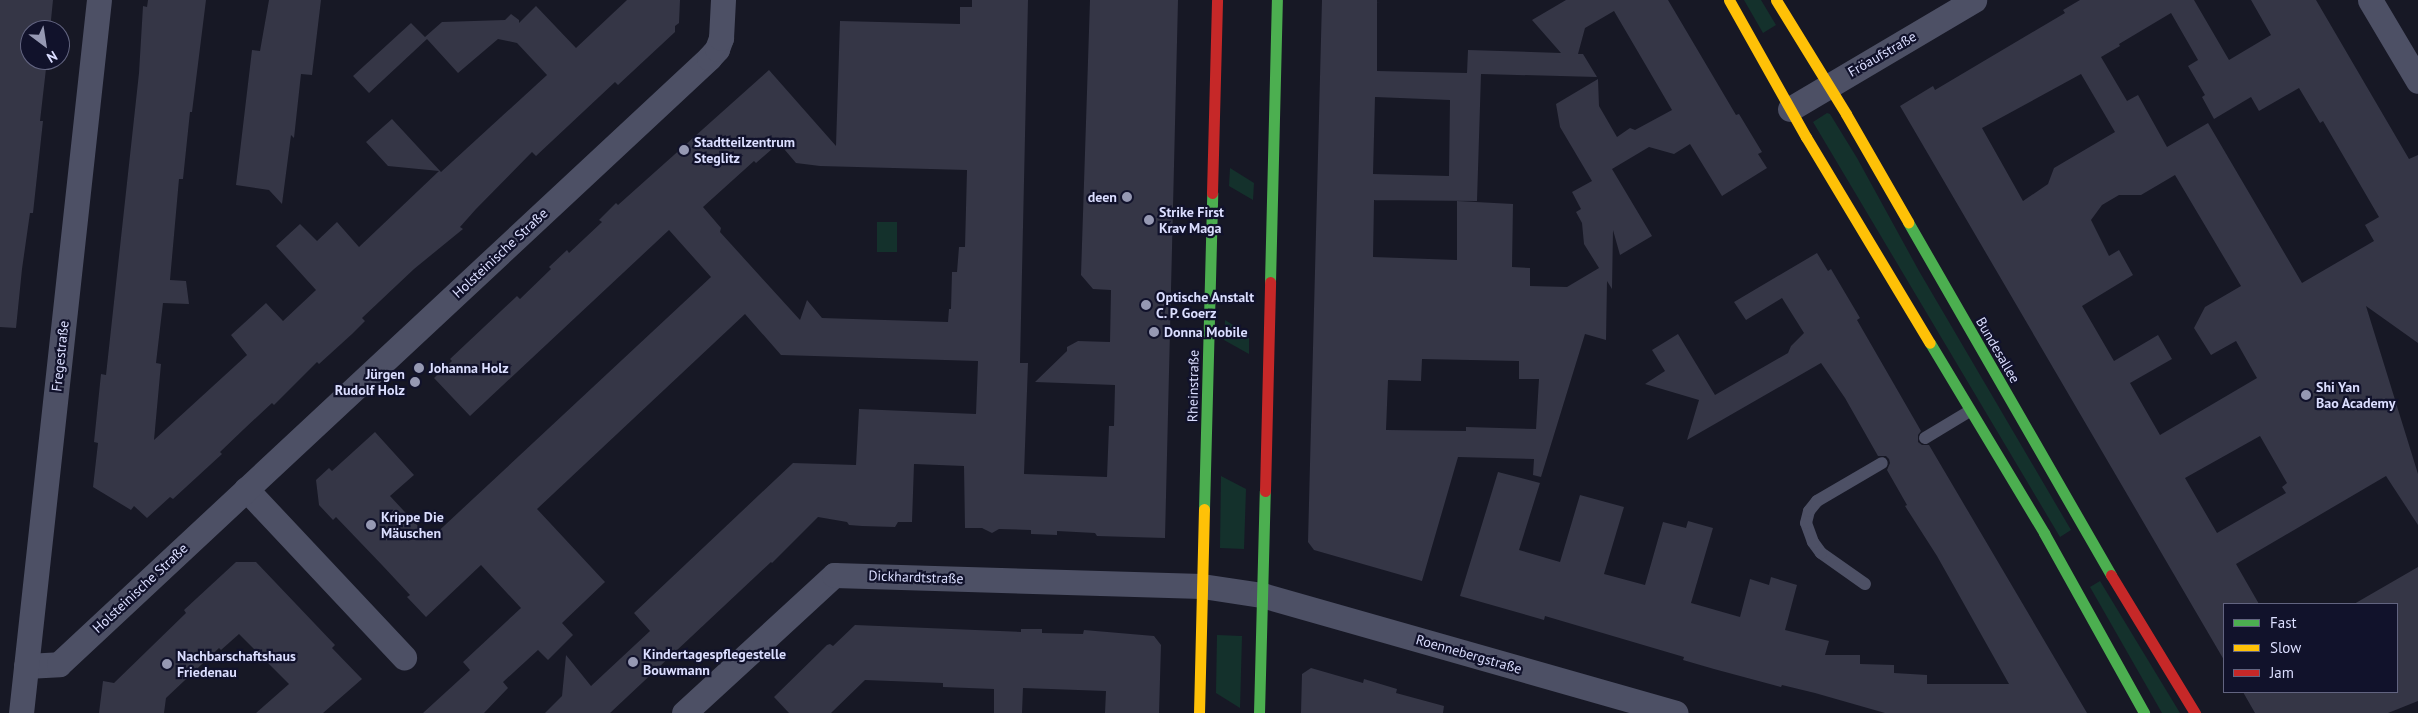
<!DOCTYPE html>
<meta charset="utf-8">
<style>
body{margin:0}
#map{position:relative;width:2418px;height:713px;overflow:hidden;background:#171825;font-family:"PT Sans",sans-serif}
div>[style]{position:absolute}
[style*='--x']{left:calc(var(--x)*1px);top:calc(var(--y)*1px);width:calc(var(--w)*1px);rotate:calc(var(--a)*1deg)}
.green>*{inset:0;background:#14312c;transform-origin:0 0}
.building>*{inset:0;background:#353646}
.lane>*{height:12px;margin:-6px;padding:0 6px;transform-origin:6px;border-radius:6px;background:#4d5065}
.street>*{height:25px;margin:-12.5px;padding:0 12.5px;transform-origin:12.5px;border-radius:12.5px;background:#4d5065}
.fast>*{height:11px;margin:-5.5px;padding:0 5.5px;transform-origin:5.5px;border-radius:5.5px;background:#4caf50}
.slow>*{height:11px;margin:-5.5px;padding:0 5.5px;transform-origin:5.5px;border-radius:5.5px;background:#ffc107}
.jam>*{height:11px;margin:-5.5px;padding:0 5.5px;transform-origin:5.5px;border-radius:5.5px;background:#c62828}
.dots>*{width:14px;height:14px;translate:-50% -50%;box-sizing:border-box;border:2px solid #11122b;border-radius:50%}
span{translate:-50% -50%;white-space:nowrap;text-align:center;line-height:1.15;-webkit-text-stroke:4.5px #11122b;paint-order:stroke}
.street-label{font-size:14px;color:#dbdeff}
.poi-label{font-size:14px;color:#dbdeff;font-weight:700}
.left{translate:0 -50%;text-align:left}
.right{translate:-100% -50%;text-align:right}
.legend{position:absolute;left:2223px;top:603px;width:175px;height:90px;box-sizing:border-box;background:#11122b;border:1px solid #626480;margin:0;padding:6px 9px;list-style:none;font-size:15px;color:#dbdeff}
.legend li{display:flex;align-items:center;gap:10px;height:25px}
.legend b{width:25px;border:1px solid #626480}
.north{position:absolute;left:20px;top:20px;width:50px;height:50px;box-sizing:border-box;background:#11122b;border:1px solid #626480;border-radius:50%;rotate:149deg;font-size:14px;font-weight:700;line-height:20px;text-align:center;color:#dbdeff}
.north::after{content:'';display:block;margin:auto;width:18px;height:22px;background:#9699b3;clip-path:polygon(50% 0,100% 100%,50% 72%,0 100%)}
</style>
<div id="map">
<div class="green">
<div style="clip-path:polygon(1744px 0,1761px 0,1776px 25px,1763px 33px)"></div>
<div style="clip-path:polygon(1827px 113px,1830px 114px,1857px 158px,1919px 271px,2071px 530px,2060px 537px,1813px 122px)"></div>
<div style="clip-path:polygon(1230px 168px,1254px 183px,1253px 200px,1229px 186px)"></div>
<div style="left:877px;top:222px;width:20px;height:30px"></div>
<div style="clip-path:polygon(1225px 320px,1249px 335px,1249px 354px,1224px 340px)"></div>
<div style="clip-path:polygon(1221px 476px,1246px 489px,1244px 549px,1220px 548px)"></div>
<div style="clip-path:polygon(2100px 581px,2180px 713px,2162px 713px,2090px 587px)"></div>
<div style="clip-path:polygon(1217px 635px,1242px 636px,1240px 708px,1216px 693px)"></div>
</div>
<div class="building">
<div style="clip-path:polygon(0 0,53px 0,50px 30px,30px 30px,30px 60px,47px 60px,40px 121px,43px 121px,33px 213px,30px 213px,22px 269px,16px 328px,0 327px)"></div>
<div style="clip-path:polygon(148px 0,206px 0,192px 112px,190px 112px,183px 179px,179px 179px,170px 280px,186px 281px,189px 304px,163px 303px,156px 363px,161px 364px,154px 440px,247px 355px,231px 335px,266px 303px,283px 321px,316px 290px,276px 246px,300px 224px,317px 241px,337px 222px,359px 247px,439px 171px,388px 166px,366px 142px,392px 119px,441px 172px,547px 75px,517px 43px,498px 39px,458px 73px,427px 39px,369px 93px,353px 76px,411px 23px,425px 37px,442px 22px,505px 20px,511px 14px,519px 20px,519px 23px,536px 6px,576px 48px,627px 0,680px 0,679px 23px,675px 26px,675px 32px,618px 85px,615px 82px,536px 156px,532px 152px,476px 209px,460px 227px,463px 229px,414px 269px,362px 318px,365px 321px,352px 334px,319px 364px,317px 362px,274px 405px,272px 403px,244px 429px,220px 452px,222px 454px,173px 499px,170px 497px,147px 518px,134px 506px,131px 510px,93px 487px,98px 443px,94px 442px,101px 374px,106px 375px,139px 73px,143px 6px,147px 7px)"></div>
<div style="clip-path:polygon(269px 0,321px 0,312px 75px,301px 74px,294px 138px,291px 135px,282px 204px,269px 190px,236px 185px,252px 50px,260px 51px)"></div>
<div style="clip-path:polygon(evenodd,972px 0,1028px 0,1020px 363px,1028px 363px,1024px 474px,1107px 477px,1109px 426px,1114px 426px,1115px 385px,1035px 382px,1067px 351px,1067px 347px,1078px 341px,1110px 342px,1111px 290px,1093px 289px,1081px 275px,1090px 0,1178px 0,1165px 538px,1097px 536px,1095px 533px,1057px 531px,1057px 535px,1031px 534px,1031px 530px,999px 529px,992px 533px,982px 528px,965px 528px,964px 466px,914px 464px,912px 522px,898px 522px,895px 527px,862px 526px,849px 525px,847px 522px,818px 517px,772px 563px,771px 562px,610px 713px,545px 713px,562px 696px,566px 655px,591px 686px,650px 631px,634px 613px,793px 463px,856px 465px,859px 409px,976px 414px,978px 361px,781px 355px,745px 314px,537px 509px,605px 582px,562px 623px,573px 635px,548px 660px,538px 650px,503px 682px,508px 688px,484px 713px,423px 713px,470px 670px,463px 662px,521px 608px,481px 565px,426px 617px,407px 597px,410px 595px,382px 565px,336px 517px,333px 520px,319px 505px,316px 480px,329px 468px,332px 471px,375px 432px,414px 475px,390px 496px,430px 539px,711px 277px,669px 230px,470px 416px,434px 378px,452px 361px,450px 359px,517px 296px,520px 299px,551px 269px,549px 267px,567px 250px,569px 253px,602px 222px,599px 220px,616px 203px,618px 205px,769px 70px,836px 146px,840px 21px,960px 24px,960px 7px,972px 7px,972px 0,779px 143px,796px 163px,820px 166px,967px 170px,965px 247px,959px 247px,957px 272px,952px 272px,951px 309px,949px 309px,948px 322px,822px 318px,807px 300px,800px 320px,720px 232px,721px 228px,703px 207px,754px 161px,756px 163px,779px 143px)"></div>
<div style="clip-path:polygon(evenodd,1322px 0,1377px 0,1377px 71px,1467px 73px,1468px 50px,1561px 53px,1532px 20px,1566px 0,1668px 0,1736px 115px,1739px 114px,1762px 152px,1758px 154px,1767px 168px,1722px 196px,1690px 144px,1674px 154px,1649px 147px,1612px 169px,1652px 236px,1620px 255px,1613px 230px,1612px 289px,1607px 281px,1606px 340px,1585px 334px,1541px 477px,1533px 475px,1534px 459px,1458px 457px,1422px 581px,1314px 550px,1308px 542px,1322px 0,1614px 11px,1672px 110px,1635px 130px,1630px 128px,1617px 137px,1599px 106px,1598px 79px,1556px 104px,1560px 127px,1592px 181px,1572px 192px,1581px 209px,1576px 212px,1582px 223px,1584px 244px,1599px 268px,1567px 287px,1530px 286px,1530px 268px,1512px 267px,1513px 204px,1457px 201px,1457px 260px,1373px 257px,1374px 200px,1477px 201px,1481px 74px,1597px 77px,1583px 54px,1578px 54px,1585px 28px,1614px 11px,1322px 0,1375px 97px,1450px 100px,1449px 176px,1373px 174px,1375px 97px,1322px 0,1422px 359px,1519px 361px,1519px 379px,1539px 379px,1536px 429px,1466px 427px,1466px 431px,1386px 430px,1388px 380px,1421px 381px,1422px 359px)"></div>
<div style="clip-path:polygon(evenodd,2080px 0,2194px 0,2229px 60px,2271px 35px,2251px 0,2316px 0,2409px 159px,2418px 155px,2418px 343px,2366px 306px,2418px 474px,2418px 525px,2386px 476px,2236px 564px,2259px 604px,2224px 604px,2224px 660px,1900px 106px,1933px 86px,1935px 90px,2065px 13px,2063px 10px,2080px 0,2171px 13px,2198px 60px,2188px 66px,2205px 95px,2202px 97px,2214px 119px,2251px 97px,2259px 111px,2299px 88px,2320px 123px,2323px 121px,2379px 217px,2365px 225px,2374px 241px,2302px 283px,2208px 123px,2167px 147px,2138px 95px,2127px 101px,2101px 57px,2120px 46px,2119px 44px,2171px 13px,2080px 0,2081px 74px,2115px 132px,2054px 168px,2048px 184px,2023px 201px,1982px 128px,2081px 74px,2080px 0,2175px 175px,2241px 286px,2205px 307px,2194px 328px,2211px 355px,2236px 341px,2257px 378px,2160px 435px,2130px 383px,2172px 359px,2158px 335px,2114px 361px,2082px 306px,2133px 275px,2119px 250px,2109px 256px,2091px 220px,2102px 205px,2119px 195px,2141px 195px,2175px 175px,2080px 0,2260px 436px,2287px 483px,2282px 487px,2286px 493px,2217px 533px,2185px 478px,2260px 436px)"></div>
<div style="clip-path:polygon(1817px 253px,1828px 271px,1831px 269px,1860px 318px,1857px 320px,1921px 431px,1918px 435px,1918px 442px,1922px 445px,1929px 445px,2087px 713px,1885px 713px,1815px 693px,1782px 685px,1781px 687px,1714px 669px,1683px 660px,1684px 657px,1545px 616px,1544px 620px,1460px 596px,1498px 472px,1540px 483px,1519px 550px,1560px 562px,1580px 495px,1624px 507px,1604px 574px,1645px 585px,1663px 522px,1686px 528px,1688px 521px,1713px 528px,1691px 603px,1740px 617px,1750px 579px,1769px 585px,1771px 577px,1797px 585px,1785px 630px,1829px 641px,1825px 655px,1860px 655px,1860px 664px,1894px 665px,1894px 673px,1927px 675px,1927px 684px,2009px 684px,1937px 556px,1905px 506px,1907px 505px,1887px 470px,1890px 463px,1889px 459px,1886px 456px,1878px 456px,1845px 398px,1821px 363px,1687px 440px,1699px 400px,1645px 384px,1665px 371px,1652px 350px,1678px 334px,1715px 395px,1788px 353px,1791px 346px,1804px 333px,1782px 298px,1746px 320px,1734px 302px)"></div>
<div style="clip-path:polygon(236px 562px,256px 562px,335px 645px,332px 648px,362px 679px,323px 713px,256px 713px,289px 684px,239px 634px,221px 650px,219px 648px,166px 698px,164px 713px,99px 713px,103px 681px,114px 683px,186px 613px,184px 610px)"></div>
<div style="clip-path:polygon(2418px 567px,2418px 701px,2388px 713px,2255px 713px,2243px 692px,2397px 692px,2397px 604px,2354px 604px)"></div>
<div style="clip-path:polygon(855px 625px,1021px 632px,1021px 629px,1042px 629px,1042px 633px,1083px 634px,1084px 630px,1154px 636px,1161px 645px,1159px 713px,1105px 713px,1106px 691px,1023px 688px,1022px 713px,994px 713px,994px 689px,943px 687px,943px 683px,865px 680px,831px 713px,789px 713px,774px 697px,827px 645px,830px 644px,833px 646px)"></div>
<div style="clip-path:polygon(1311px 668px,1363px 683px,1364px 679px,1397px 689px,1396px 693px,1444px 706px,1443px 713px,1301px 713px,1302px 674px)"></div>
</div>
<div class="lane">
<div style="--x:1925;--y:438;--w:52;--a:-31"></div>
<div style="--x:1865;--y:584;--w:54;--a:-144.8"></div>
<div style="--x:1821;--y:553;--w:14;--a:-126"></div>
<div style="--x:1813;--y:542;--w:20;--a:-110"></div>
<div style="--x:1806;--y:523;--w:12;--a:-76"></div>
<div style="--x:1809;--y:511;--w:13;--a:-51"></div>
<div style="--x:1817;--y:501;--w:75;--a:-30.3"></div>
</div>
<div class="street">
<div style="--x:2370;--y:0;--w:94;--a:59.3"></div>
<div style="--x:1790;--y:109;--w:214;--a:-30.6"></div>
<div style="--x:246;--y:489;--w:231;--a:46.8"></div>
<div style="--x:26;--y:666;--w:33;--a:-3"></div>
<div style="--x:59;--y:664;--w:889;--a:-42.99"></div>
<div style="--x:709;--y:58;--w:12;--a:-48"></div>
<div style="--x:717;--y:49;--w:12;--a:-70"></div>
<div style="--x:721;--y:38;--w:38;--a:-87"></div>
<div style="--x:21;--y:713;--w:717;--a:-83.76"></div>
<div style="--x:684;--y:713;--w:204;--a:-42.6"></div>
<div style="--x:834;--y:575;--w:368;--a:1.7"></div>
<div style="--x:1202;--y:586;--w:61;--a:8.5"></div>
<div style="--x:1262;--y:595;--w:430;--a:15.9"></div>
</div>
<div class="fast">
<div style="--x:1908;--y:222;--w:407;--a:60.1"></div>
<div style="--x:1270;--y:282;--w:282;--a:-88.6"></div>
<div style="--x:1930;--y:343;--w:222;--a:59"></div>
<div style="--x:2044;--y:533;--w:206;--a:60.9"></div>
<div style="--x:1204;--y:509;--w:316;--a:-88.5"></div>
<div style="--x:1259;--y:713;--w:222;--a:-88.5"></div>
</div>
<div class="slow">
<div style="--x:1729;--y:0;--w:157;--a:60.7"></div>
<div style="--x:1806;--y:137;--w:240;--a:59"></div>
<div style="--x:1776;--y:0;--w:134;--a:58.4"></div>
<div style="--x:1846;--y:114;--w:125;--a:60.1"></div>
<div style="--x:1199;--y:713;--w:204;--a:-88.6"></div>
</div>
<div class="jam">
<div style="--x:1212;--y:193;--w:193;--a:-88.5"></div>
<div style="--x:1265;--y:491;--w:209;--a:-88.6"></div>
<div style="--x:2111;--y:575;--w:162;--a:58.7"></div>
</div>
<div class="dots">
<div style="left:684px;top:150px;background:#9699b3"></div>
<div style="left:1127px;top:197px;background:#9699b3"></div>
<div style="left:1149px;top:220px;background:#9699b3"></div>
<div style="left:1146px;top:305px;background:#9699b3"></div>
<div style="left:1154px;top:332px;background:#9699b3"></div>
<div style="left:419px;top:368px;background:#9699b3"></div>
<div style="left:415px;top:382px;background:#9699b3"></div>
<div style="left:2306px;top:395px;background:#9699b3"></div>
<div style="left:371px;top:525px;background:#9699b3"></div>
<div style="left:633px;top:662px;background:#9699b3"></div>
<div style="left:167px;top:664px;background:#9699b3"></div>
</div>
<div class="street-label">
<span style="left:1882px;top:54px;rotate:-30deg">Fröaufstraße</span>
<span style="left:500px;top:253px;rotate:-43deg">Holsteinische Straße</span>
<span style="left:1998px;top:350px;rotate:60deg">Bundesallee</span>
<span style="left:60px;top:356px;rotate:-84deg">Fregestraße</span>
<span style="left:1193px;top:386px;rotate:-89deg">Rheinstraße</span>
<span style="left:916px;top:577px;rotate:2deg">Dickhardtstraße</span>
<span style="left:140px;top:588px;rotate:-43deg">Holsteinische Straße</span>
<span style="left:1469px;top:654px;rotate:16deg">Roennebergstraße</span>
</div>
<div class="poi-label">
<span class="left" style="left:694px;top:150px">Stadtteilzentrum<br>Steglitz</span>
<span class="right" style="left:1117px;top:197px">deen</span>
<span class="left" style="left:1159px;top:220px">Strike First<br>Krav Maga</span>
<span class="left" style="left:1156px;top:305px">Optische Anstalt<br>C. P. Goerz</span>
<span class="left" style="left:1164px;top:332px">Donna Mobile</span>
<span class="left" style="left:429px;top:368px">Johanna Holz</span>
<span class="right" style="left:405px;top:382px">Jürgen<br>Rudolf Holz</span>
<span class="left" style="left:2316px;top:395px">Shi Yan<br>Bao Academy</span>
<span class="left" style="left:381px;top:525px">Krippe Die<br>Mäuschen</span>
<span class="left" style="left:643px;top:662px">Kindertagespflegestelle<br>Bouwmann</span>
<span class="left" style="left:177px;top:664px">Nachbarschaftshaus<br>Friedenau</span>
</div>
<ul class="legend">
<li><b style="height:6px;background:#4caf50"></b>Fast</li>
<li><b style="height:6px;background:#ffc107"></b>Slow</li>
<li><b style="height:6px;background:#c62828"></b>Jam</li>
</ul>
<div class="north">N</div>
</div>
